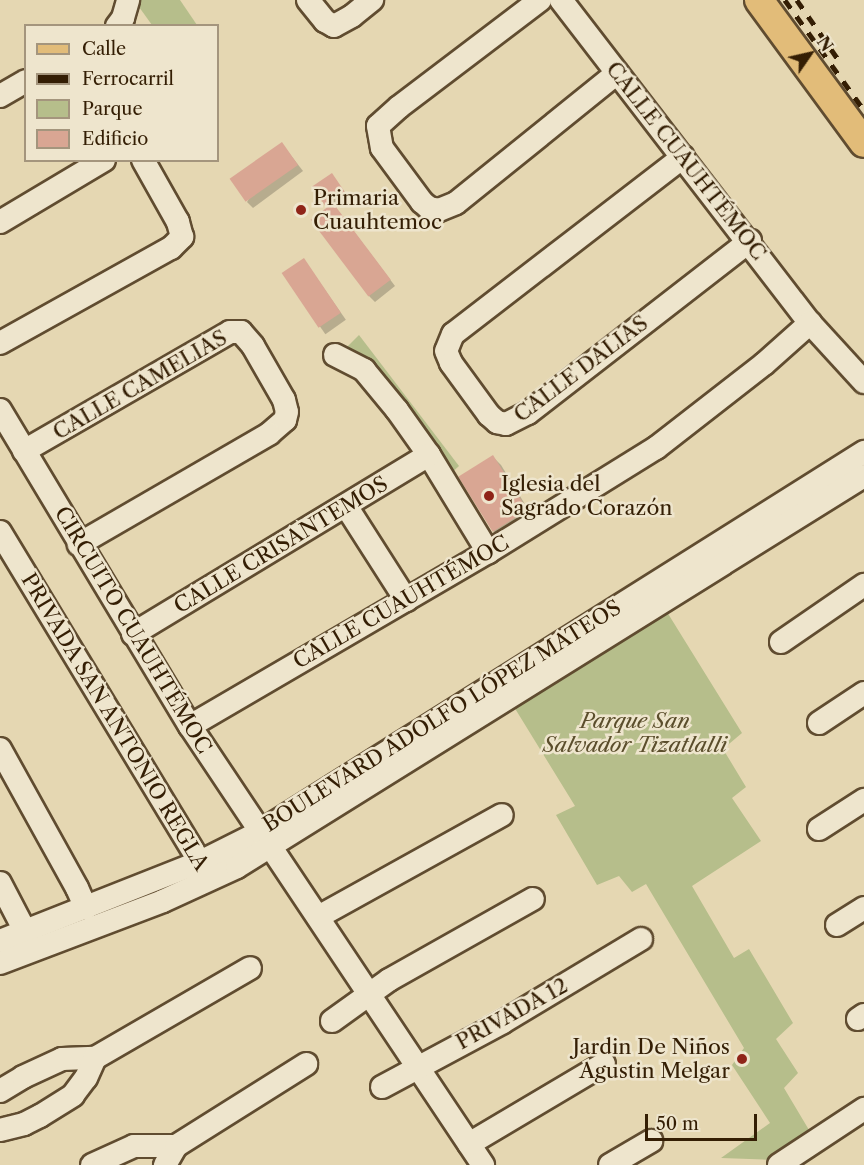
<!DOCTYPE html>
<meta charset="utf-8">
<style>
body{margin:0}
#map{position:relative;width:864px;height:1165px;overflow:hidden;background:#e5d7b2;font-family:"Libre Caslon Text",serif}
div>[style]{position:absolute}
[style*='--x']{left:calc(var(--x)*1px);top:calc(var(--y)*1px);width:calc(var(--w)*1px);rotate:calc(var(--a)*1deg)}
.green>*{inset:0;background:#b6be8b}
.shadow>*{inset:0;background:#0003;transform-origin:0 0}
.building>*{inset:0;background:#d9a693;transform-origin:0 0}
.roads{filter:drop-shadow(2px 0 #604c30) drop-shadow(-2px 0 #604c30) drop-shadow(0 2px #604c30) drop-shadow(0 -2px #604c30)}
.minor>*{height:22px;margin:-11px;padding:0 11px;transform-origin:11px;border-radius:11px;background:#eee5cd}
.major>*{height:28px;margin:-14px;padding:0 14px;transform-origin:14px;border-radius:14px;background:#e2bc79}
.rail>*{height:4.5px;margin-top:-2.25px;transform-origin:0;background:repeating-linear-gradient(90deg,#341e04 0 10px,transparent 0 20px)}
.dots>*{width:16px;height:16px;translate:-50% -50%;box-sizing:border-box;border:3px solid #eee5cd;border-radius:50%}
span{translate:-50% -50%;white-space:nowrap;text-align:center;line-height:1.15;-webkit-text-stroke:5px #eee5cd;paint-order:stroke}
.street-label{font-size:21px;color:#341e04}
.poi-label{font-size:21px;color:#341e04}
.left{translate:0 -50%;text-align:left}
.right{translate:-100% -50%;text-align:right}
.park-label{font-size:21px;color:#5b4e2c;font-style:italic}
.legend{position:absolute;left:24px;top:24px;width:195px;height:138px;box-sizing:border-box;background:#eee5cd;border:2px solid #a4957d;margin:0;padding:8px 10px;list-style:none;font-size:18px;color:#341e04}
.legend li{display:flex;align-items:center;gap:12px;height:30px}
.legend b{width:30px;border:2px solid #a4957d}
.north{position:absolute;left:780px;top:24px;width:60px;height:60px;-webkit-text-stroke:4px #eee5cd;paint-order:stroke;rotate:56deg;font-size:16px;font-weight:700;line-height:24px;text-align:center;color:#341e04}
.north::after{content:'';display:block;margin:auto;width:21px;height:27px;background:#341e04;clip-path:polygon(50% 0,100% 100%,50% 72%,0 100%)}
.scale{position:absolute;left:645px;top:1114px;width:112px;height:27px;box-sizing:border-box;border:3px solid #341e04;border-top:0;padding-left:8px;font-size:18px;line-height:21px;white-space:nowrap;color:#341e04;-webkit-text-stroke:4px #eee5cd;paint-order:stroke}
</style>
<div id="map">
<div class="green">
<div style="clip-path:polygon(134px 0,180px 0,197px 25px,152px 25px)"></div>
<div style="clip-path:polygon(359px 335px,459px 466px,446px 478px,341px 353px)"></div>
<div style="clip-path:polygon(667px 612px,742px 733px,723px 749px,746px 787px,732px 798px,761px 841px,692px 886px,734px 958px,749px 949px,793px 1023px,776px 1039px,798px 1073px,784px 1088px,812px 1135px,774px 1160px,721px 1158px,770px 1123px,732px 1065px,744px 1048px,646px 884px,632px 892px,619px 876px,597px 885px,556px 815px,575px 806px,511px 702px)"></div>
</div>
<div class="shadow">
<div style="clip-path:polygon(282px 144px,303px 171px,253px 208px,247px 202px)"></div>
<div style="clip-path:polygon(332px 175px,349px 198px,336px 208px,395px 286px,375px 302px,369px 296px,330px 207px,315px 187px)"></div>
<div style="left:304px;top:260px;width:73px;height:25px;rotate:55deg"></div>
<div style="clip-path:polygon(493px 457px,501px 465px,534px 519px,501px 539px,493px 531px)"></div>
</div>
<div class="building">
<div style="left:282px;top:142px;width:28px;height:64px;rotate:55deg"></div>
<div style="left:332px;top:173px;width:23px;height:24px;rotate:56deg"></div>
<div style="left:333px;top:203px;width:96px;height:28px;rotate:53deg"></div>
<div style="left:304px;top:258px;width:66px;height:27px;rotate:56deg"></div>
<div style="left:493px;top:455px;width:65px;height:41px;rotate:58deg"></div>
</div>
<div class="roads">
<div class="minor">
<div style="--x:308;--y:0;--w:27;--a:51"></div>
<div style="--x:325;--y:21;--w:10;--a:29"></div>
<div style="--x:334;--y:26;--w:21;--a:-29"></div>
<div style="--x:352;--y:16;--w:26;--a:-39"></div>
<div style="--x:540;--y:0;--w:177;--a:142.8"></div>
<div style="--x:399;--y:107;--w:28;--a:138"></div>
<div style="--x:378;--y:126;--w:22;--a:80"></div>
<div style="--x:382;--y:148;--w:67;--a:53.5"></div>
<div style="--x:422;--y:202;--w:9;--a:41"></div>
<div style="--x:429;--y:208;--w:10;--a:11"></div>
<div style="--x:439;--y:210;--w:18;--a:-22"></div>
<div style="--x:456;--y:203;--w:207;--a:-38.9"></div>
<div style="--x:561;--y:0;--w:408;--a:52.4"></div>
<div style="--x:810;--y:323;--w:80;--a:47.5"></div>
<div style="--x:117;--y:26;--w:10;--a:-53"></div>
<div style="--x:123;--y:18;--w:19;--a:-74"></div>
<div style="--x:0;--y:96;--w:30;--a:-30"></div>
<div style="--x:683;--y:157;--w:290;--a:142.4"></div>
<div style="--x:453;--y:334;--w:18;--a:112"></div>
<div style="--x:446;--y:351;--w:13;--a:67"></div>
<div style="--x:451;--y:363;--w:64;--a:53.8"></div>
<div style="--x:489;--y:415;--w:11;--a:41"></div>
<div style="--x:497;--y:422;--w:9;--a:13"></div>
<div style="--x:506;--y:424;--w:25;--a:-27"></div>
<div style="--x:528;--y:413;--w:281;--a:-37.8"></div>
<div style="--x:0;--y:222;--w:121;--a:-30.8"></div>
<div style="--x:0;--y:343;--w:196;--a:-29.1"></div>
<div style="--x:171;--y:248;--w:16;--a:-45"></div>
<div style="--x:182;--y:237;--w:16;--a:-105"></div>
<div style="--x:178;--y:222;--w:71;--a:-119.4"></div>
<div style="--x:335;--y:355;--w:33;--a:27"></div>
<div style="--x:364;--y:370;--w:52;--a:50.5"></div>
<div style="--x:397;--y:410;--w:55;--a:54.6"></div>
<div style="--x:429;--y:455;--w:114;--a:58.7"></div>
<div style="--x:0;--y:410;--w:369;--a:59"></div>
<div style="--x:190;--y:726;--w:528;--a:56.28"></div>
<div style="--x:24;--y:451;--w:238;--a:-30"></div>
<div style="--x:230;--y:332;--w:11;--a:0"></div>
<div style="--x:241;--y:332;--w:18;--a:49"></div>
<div style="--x:253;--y:346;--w:62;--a:60.1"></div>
<div style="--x:284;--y:400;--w:12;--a:76"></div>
<div style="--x:287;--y:412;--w:8;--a:104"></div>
<div style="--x:285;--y:420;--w:21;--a:139"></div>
<div style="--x:269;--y:434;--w:220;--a:149.9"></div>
<div style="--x:346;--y:506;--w:112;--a:57.4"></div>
<div style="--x:0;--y:532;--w:400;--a:58.8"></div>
<div style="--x:133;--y:634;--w:346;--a:-31.2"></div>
<div style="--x:781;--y:642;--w:101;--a:-34.5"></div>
<div style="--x:819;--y:723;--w:54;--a:-33.7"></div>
<div style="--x:190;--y:726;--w:345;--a:-30.3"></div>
<div style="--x:488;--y:552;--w:198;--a:-31.8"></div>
<div style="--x:656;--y:448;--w:137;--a:-37.9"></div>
<div style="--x:764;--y:364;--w:62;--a:-41.7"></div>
<div style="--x:0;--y:749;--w:159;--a:61"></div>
<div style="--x:77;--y:888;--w:22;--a:66"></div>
<div style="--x:819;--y:829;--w:54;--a:-32.8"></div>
<div style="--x:0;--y:883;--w:54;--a:62.5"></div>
<div style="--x:318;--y:917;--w:210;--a:-29"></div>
<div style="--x:837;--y:925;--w:32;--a:-32"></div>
<div style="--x:0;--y:941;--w:215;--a:-21.6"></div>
<div style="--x:200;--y:862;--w:67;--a:-26.6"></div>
<div style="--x:260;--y:832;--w:714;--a:-32.18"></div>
<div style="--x:0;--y:963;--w:174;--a:-20.8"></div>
<div style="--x:163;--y:901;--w:81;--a:-24.7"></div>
<div style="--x:237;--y:867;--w:739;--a:-31.95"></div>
<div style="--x:858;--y:1019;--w:7;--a:-34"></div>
<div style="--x:332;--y:1021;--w:70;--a:-35.7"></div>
<div style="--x:389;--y:980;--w:165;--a:-29.4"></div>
<div style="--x:382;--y:1087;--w:137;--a:-28.2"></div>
<div style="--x:503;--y:1022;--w:161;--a:-31"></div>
<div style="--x:0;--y:1091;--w:27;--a:-31"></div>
<div style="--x:23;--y:1077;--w:43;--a:-24.8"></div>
<div style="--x:62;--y:1059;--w:33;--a:-2"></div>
<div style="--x:95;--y:1058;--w:179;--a:-30.1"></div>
<div style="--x:0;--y:1130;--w:25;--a:-14"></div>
<div style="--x:24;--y:1124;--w:18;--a:-27"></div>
<div style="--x:40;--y:1116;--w:39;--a:-32"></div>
<div style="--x:73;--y:1095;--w:21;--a:-53"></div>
<div style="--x:86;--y:1078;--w:22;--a:-66"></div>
<div style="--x:469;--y:1144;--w:157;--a:-30.7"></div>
<div style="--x:92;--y:1165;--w:46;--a:-24.3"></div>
<div style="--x:134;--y:1146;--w:42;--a:0"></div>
<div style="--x:165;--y:1165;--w:22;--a:-60"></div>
<div style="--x:176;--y:1146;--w:154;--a:-32.2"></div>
<div style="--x:610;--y:1165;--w:48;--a:-30.3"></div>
<div style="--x:779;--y:1165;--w:102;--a:-33.4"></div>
</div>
<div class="major">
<div style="--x:759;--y:0;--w:177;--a:53.7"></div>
</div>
</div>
<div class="rail">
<div style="--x:785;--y:0;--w:135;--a:54.3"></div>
<div style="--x:797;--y:0;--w:72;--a:55.2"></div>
</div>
<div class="dots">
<div style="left:301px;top:210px;background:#8f2418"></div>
<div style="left:489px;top:496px;background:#8f2418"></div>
<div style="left:742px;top:1059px;background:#8f2418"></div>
</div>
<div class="street-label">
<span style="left:686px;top:161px;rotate:52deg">CALLE CUAUHTÉMOC</span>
<span style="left:581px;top:369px;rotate:-37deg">CALLE DALIAS</span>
<span style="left:140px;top:385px;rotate:-30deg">CALLE CAMELIAS</span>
<span style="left:281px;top:545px;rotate:-31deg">CALLE CRISANTEMOS</span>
<span style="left:401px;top:602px;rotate:-30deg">CALLE CUAUHTÉMOC</span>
<span style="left:133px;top:630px;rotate:59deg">CIRCUITO CUAUHTÉMOC</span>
<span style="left:442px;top:716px;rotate:-32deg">BOULEVARD ADOLFO LÓPEZ MATEOS</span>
<span style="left:115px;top:722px;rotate:59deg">PRIVADA SAN ANTONIO REGLA</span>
<span style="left:512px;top:1014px;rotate:-29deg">PRIVADA 12</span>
</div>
<div class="poi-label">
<span class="left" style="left:313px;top:210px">Primaria<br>Cuauhtemoc</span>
<span class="left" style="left:501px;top:496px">Iglesia del<br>Sagrado Corazón</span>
<span class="right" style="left:730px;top:1059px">Jardin De Niños<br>Agustin Melgar</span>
</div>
<div class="park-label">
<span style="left:635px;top:733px">Parque San<br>Salvador Tizatlalli</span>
</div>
<ul class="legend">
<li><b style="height:8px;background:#e2bc79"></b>Calle</li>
<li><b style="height:8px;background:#341e04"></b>Ferrocarril</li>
<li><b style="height:16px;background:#b6be8b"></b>Parque</li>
<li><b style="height:16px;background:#d9a693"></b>Edificio</li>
</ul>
<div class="north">N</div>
<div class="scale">50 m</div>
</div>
